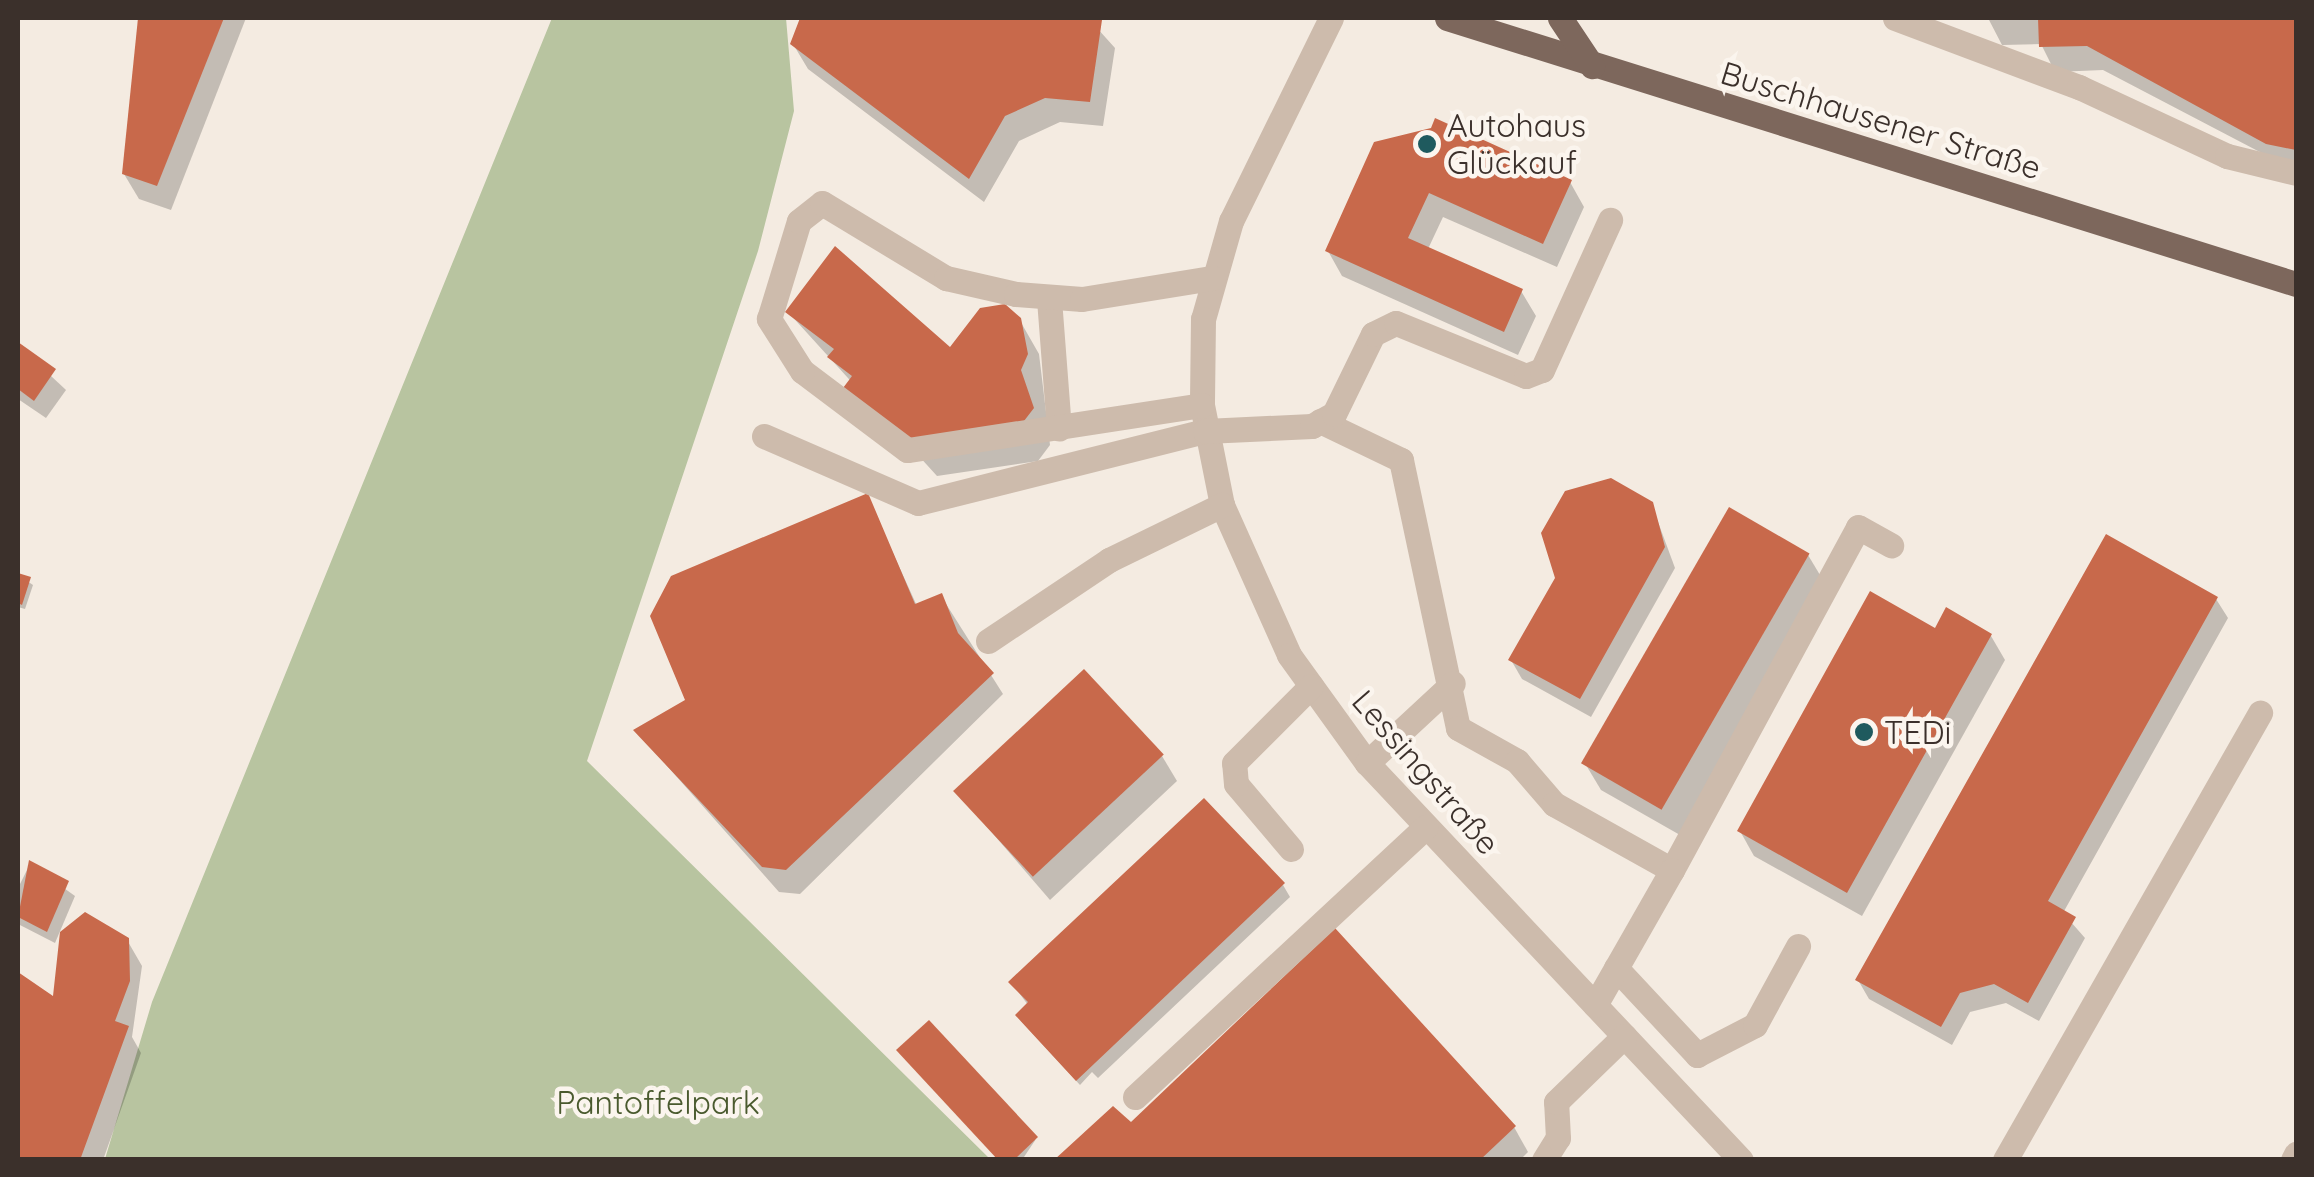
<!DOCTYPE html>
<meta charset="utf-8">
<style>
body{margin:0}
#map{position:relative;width:2314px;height:1177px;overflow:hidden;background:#f4ebe1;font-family:Quicksand,sans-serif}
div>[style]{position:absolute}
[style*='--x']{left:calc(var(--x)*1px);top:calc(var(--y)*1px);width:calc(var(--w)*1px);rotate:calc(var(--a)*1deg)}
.green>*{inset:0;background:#b8c4a0}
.shadow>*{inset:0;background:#0003}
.building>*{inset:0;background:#c8694b;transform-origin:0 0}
.minor>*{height:25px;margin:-12.5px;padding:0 12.5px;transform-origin:12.5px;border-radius:12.5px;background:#cdbbac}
.major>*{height:25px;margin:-12.5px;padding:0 12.5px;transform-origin:12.5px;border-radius:12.5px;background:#7d675c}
.dots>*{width:28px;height:28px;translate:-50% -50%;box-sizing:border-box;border:5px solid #fbf5ee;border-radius:50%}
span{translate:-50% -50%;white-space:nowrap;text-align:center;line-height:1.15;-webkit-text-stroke:9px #fbf5ee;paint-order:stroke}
.street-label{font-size:32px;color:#3b302b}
.poi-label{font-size:32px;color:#3b302b}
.left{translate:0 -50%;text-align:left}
.park-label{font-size:32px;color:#4a5a2e}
.frame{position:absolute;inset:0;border:20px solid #3b302b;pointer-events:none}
</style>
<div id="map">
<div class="green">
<div style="clip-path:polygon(552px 18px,786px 18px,794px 111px,758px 251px,587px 761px,990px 1159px,105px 1159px,152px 1002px)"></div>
</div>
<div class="shadow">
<div style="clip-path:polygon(140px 18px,246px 18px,171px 210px,139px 199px,124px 174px)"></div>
<div style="clip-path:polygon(803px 18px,1088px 18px,1115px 48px,1103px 126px,1060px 122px,1019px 141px,984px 202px,808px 69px,793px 44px)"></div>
<div style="clip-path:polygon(2296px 18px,2296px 171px,2103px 70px,2055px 72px,2041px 44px,2002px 45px,1988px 18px)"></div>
<div style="clip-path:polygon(1376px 144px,1570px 182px,1584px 207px,1557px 267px,1443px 217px,1428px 249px,1521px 291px,1536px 316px,1518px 355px,1342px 276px,1328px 251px)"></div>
<div style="clip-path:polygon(788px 312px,951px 350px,1019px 319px,1039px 354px,1050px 445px,1038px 461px,937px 476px)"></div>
<div style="clip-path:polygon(18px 345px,66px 390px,46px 418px,18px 399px)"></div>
<div style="clip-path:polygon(867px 496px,917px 606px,941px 596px,1003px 694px,800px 894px,779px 892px,636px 731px,688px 701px)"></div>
<div style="clip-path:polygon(1651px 503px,1675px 568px,1591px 717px,1522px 679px,1511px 660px)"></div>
<div style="clip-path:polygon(1808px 555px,1823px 580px,1680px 835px,1601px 790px,1586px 765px)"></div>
<div style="clip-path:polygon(18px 575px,33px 585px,25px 609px,18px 607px)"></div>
<div style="clip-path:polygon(2216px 599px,2228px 618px,2063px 913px,2085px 938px,2039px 1021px,2006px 1003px,1970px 1012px,1952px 1045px,1869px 999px,1858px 980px)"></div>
<div style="clip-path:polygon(1936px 631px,1991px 636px,2005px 660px,1862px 916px,1754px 856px,1740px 831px)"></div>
<div style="clip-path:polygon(1162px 756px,1177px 781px,1050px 900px,957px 792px)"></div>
<div style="clip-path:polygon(30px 864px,75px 896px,55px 943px,18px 924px,18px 888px)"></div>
<div style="clip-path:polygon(1283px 885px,1290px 897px,1098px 1078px,1092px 1072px,1080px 1085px,1021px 1021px,1028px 1005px,1011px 982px)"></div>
<div style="clip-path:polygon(127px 940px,142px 966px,132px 1037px,141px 1053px,103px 1160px,18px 1160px,18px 975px,55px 1000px)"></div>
<div style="clip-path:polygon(1131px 1125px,1514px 1127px,1528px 1152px,1520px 1160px,1057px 1160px)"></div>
<div style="clip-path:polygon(1036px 1139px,1022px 1160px,999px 1160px)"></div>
</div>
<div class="building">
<div style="clip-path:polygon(138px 18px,224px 18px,157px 186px,122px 174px)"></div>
<div style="clip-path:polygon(800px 18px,1094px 18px,1102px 20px,1090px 102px,1045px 98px,1005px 116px,969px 179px,790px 44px)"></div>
<div style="clip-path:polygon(2038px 18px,2296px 18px,2296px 150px,2266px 144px,2087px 46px,2039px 47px)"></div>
<div style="clip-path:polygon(1435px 118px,1572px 180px,1543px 244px,1429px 193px,1408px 238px,1523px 289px,1504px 332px,1325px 251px,1374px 142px,1431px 128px)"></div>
<div style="clip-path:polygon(835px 246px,950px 347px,980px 308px,1005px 304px,1021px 318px,1028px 354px,1021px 370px,1034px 408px,1017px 430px,913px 441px,843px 388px,852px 376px,827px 357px,834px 349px,785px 312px)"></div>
<div style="clip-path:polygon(18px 342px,56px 369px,34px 401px,18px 389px)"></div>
<div style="clip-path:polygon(1611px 478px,1653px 502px,1665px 547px,1580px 699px,1508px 660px,1555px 578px,1541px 533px,1565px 491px)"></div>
<div style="clip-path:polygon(868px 493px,915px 604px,942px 593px,958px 633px,994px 673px,786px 870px,762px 867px,633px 730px,685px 700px,650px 616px,671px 576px)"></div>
<div style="left:1729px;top:507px;width:93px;height:296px;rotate:30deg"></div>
<div style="clip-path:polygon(2106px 534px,2218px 597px,2048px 901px,2076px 917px,2028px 1003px,1994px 984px,1960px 993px,1941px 1027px,1855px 980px)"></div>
<div style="clip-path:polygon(18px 573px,31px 577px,22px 605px,18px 603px)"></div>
<div style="clip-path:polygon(1870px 591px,1935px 628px,1946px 607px,1992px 634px,1847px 893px,1737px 831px)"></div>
<div style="left:1084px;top:669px;width:117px;height:179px;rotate:47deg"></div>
<div style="clip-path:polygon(1204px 798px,1285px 883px,1076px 1081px,1015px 1015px,1028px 1002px,1008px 982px)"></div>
<div style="clip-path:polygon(29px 860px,69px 881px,47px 932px,18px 917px)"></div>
<div style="clip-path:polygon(85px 912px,129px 938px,130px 981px,115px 1021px,129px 1026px,80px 1160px,18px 1160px,18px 972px,53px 996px,60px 932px)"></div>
<div style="clip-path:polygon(1335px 928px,1516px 1126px,1480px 1160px,1054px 1160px,1113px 1106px,1131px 1122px)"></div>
<div style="clip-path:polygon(929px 1020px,1038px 1137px,1014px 1160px,998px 1160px,896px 1050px)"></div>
</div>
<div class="minor">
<div style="--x:1331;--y:18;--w:226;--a:116.2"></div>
<div style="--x:1231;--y:221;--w:102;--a:105.9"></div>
<div style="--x:1203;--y:319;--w:86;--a:90.7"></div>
<div style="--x:1202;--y:405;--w:102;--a:78.7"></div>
<div style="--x:1222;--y:505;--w:164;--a:65.9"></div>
<div style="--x:1289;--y:655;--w:133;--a:54.2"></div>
<div style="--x:1367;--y:763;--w:545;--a:46.71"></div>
<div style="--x:1895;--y:18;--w:197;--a:20.6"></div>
<div style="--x:2079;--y:87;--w:163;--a:25"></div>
<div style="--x:2227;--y:156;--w:71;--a:13.8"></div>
<div style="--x:1049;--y:299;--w:130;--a:85.6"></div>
<div style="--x:1202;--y:405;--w:298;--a:171.3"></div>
<div style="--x:907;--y:450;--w:131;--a:-143"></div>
<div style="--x:802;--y:371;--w:62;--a:-122.4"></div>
<div style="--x:769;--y:319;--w:102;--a:-73"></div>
<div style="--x:799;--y:221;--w:29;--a:-38"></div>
<div style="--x:822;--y:203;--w:145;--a:31.2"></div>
<div style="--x:946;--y:278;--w:72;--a:12.9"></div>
<div style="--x:1016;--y:294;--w:66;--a:4.3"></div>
<div style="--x:1082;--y:299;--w:132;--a:-9.2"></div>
<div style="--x:1320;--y:421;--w:90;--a:25.7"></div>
<div style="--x:1401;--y:460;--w:274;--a:78"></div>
<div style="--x:1458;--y:728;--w:68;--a:29.2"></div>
<div style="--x:1517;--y:761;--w:57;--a:49.3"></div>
<div style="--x:1554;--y:804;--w:135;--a:29.2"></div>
<div style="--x:1672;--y:870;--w:390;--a:-61.5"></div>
<div style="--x:1858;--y:527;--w:38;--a:29"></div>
<div style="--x:764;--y:436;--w:168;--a:23.5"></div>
<div style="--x:918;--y:503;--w:296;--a:-14.1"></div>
<div style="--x:1205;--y:431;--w:107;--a:-2.7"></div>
<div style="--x:1312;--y:426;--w:25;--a:-29"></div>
<div style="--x:1334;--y:414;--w:89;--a:-64"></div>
<div style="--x:1373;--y:334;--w:25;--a:-26"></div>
<div style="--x:1396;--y:323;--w:140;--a:22.2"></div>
<div style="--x:1526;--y:376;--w:17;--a:-21"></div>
<div style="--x:1542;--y:370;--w:165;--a:-65.6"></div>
<div style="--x:988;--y:641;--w:146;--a:-33.8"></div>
<div style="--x:1109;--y:560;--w:126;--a:-26"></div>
<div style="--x:1367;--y:763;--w:117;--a:-42.9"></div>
<div style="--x:1291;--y:849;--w:85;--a:-130.2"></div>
<div style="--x:1236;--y:784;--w:21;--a:-95"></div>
<div style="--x:1234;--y:763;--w:109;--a:-45"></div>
<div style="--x:1616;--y:968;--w:119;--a:47"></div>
<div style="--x:1697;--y:1055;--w:65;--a:-27.3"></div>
<div style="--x:1755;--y:1025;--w:90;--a:-61.4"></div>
<div style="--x:1595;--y:1005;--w:155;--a:-60.3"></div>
<div style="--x:1135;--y:1097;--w:397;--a:-42.9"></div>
<div style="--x:1544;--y:1160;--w:26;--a:-58"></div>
<div style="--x:1558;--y:1138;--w:36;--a:-93"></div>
<div style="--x:1556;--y:1102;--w:95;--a:-44.1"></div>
<div style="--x:2005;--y:1160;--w:515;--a:-60.3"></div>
<div style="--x:2293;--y:1160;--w:7;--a:-63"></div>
</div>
<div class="major">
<div style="--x:1447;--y:18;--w:890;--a:17.4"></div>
<div style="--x:1560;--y:18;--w:58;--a:56.3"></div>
</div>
<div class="dots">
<div style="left:1427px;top:144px;background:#1f5a5e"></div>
<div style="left:1864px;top:732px;background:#1f5a5e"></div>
</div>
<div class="street-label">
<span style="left:1881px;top:120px;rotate:17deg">Buschhausener Straße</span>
<span style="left:1426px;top:772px;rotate:49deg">Lessingstraße</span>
</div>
<div class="poi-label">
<span class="left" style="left:1447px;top:144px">Autohaus<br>Glückauf</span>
<span class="left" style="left:1884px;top:732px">TEDi</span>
</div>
<div class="park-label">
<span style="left:658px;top:1102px">Pantoffelpark</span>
</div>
<div class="frame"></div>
</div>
